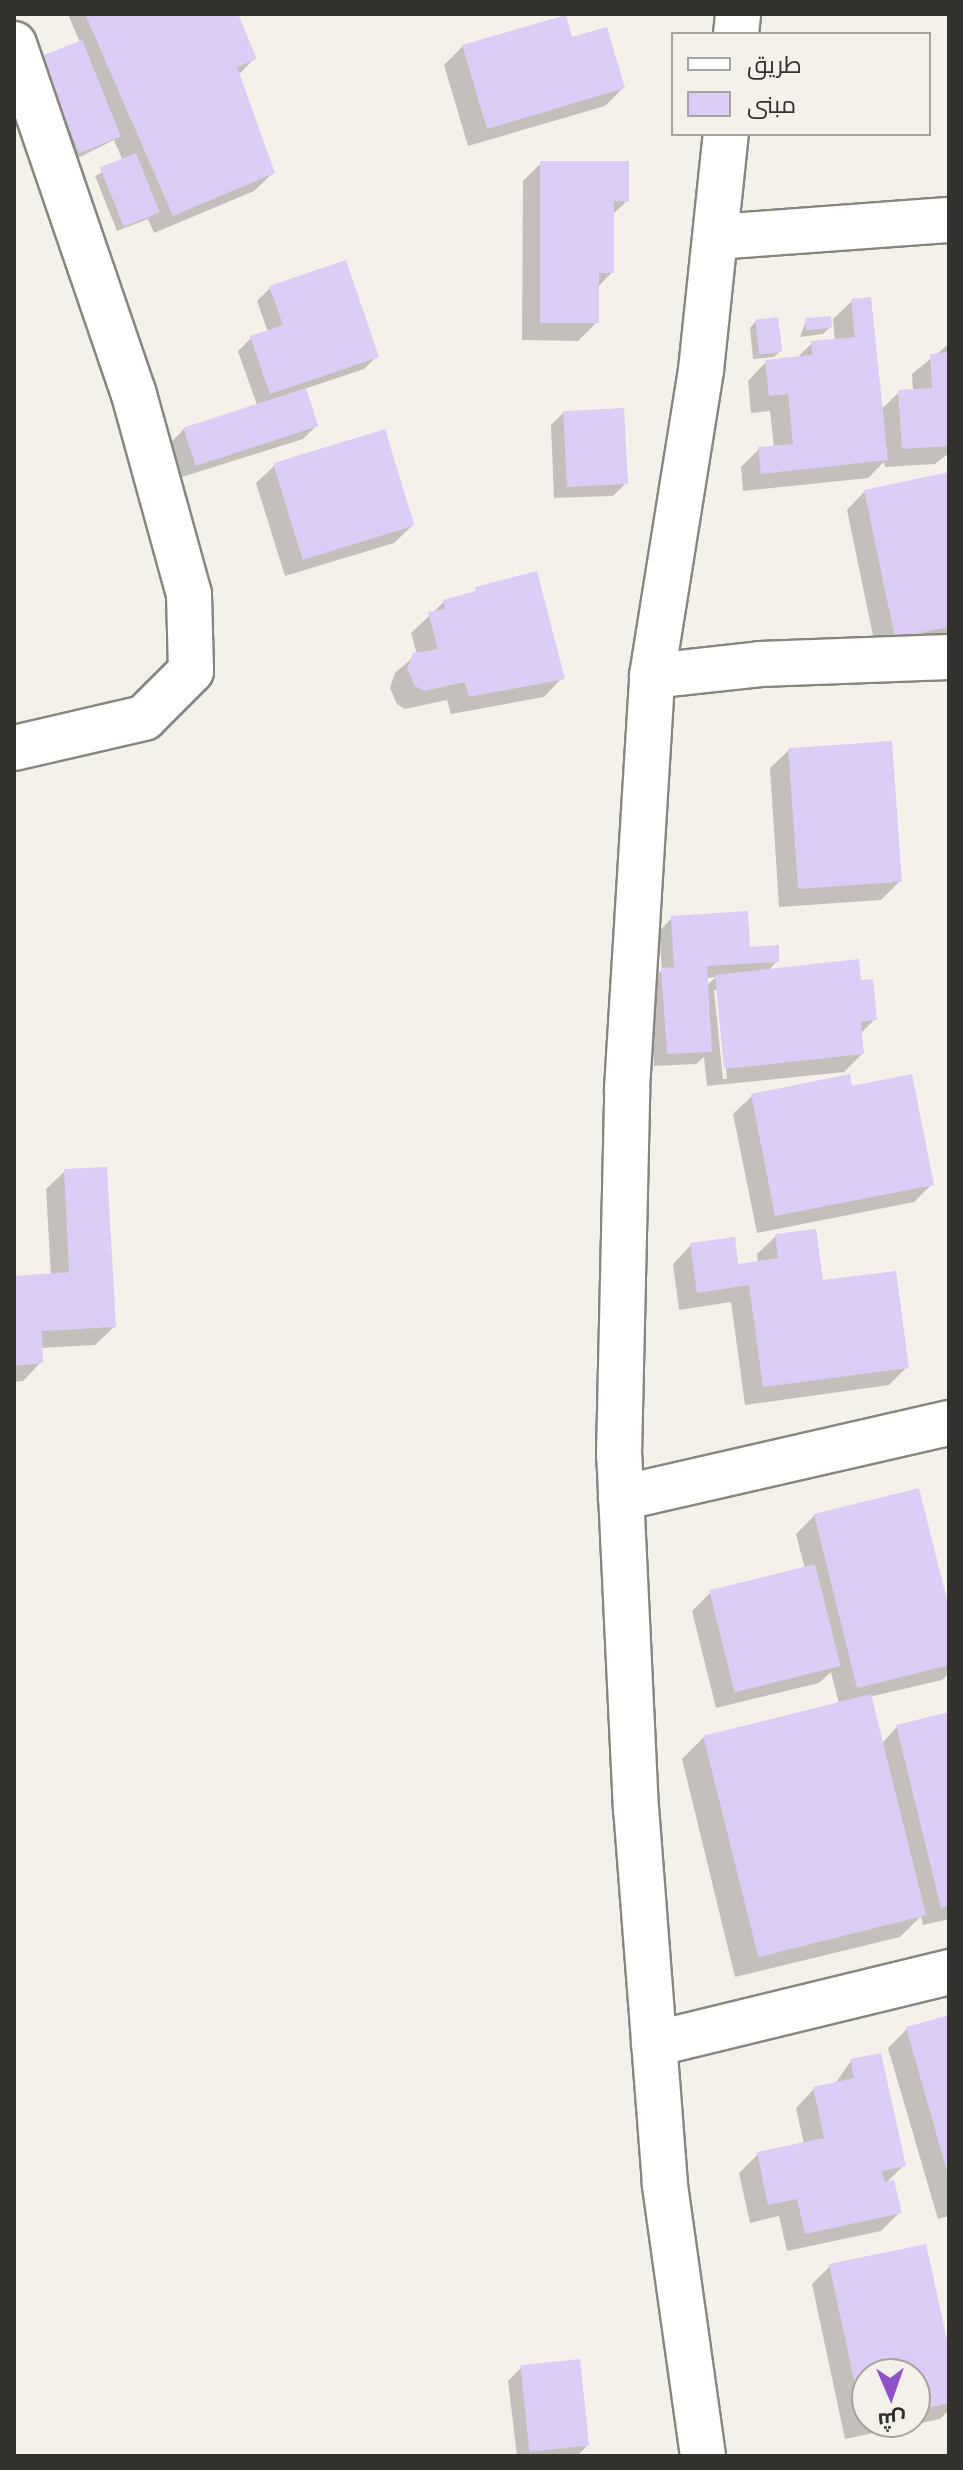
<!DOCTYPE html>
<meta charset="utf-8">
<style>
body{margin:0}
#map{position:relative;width:963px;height:2470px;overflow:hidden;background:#f4f1ea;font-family:Figtree,Cairo,sans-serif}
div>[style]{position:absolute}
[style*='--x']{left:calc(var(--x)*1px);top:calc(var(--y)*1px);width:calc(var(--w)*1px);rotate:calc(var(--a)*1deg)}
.shadow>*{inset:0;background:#0003}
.building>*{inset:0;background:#ddccf5;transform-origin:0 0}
.roads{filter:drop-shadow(2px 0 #88867f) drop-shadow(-2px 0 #88867f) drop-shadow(0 2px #88867f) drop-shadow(0 -2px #88867f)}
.street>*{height:44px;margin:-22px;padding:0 22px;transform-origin:22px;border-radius:22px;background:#fff}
span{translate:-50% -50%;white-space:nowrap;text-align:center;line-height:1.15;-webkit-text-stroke:6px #f4f1ea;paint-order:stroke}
.frame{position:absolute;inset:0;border:16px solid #32312e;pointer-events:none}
.legend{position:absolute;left:671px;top:32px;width:260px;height:104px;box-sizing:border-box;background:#f4f1ea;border:2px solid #a6a49f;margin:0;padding:10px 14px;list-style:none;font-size:24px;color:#32312e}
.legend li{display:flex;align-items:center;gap:16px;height:40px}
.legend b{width:40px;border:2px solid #a6a49f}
.north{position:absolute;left:851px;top:2358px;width:80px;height:80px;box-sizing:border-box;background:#f4f1ea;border:2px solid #a6a49f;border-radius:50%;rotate:178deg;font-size:22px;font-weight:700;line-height:32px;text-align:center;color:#32312e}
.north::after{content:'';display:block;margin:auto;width:28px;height:36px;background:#9152c8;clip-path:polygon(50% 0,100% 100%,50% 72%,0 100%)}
</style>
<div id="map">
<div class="shadow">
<div style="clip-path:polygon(68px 14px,236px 14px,254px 59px,238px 75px,273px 173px,254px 191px,154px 233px,148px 219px,117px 231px,95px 176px,123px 161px,114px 140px,66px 164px,29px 72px,80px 43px)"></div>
<div style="clip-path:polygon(571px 39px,623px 88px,605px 106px,468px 146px,444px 65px,463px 46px)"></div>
<div style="clip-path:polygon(541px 163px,627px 201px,612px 215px,612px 272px,597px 288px,597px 322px,578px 341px,522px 340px,523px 181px)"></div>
<div style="clip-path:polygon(270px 288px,377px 356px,364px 369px,304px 389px,316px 426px,303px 439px,182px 477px,171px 442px,184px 429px,257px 405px,238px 351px,251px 338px,268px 332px,257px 301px)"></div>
<div style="clip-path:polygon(852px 301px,881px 410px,899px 392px,913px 391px,912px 374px,949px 344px,949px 453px,935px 464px,885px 467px,884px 462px,868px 478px,743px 491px,741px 467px,759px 449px,774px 448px,770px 411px,751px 413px,748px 381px,766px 362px,796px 359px,812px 343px,835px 341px,833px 319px)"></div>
<div style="clip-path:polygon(756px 321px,780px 351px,774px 357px,753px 359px,750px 328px)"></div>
<div style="clip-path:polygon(806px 321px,830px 327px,823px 334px,800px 337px)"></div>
<div style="clip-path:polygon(564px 412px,626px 483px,613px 496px,554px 498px,551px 425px)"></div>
<div style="clip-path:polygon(275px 465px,413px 525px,394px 543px,285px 576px,256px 483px)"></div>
<div style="clip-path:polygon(949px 474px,949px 641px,877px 655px,847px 510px,865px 491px)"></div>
<div style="clip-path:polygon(444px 602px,562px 678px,544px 697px,451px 714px,447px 700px,405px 709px,397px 704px,390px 688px,395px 673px,417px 654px,411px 633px)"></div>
<div style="clip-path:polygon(789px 750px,899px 882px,881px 900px,779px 907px,770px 768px)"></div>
<div style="clip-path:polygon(evenodd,672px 918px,777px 961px,768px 971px,859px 982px,875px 1019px,860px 1034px,862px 1054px,844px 1072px,707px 1086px,704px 1057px,696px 1064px,654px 1066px,649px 983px,662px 970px,659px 931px,672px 918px,716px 977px,706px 986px,706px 978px,716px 977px,672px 918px,714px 990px,719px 990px,727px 1079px,723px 1079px,714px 990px)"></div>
<div style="clip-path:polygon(752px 1096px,932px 1184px,914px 1202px,757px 1233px,733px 1114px)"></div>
<div style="clip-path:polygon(65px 1171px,114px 1327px,95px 1345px,41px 1348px,41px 1362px,23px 1381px,14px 1382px,14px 1278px,51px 1276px,46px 1189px)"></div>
<div style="clip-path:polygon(776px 1236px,907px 1367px,889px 1385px,745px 1405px,731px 1302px,679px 1310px,673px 1264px,691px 1245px,736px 1266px,758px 1263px,757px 1254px)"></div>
<div style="clip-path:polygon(815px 1515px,949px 1616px,949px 1673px,942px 1680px,869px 1697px,881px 1744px,897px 1727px,949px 1714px,949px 1919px,923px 1925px,921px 1916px,900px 1937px,735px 1977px,682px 1759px,704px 1737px,839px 1704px,831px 1672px,819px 1683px,716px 1708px,692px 1611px,710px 1593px,805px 1569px,796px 1534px)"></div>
<div style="clip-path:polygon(949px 2017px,949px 2216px,938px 2219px,888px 2048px,907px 2029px)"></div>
<div style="clip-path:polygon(851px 2061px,904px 2165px,885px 2184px,900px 2212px,881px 2231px,787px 2251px,779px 2216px,750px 2223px,739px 2173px,758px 2154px,804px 2144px,796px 2108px,814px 2089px,834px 2085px)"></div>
<div style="clip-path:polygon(evenodd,830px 2266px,949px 2359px,949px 2410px,940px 2419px,845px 2439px,812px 2284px,830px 2266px,867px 2374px,915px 2374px,915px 2422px,867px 2422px,867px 2374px)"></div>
<div style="clip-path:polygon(521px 2368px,587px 2446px,577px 2456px,517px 2456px,508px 2381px)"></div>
</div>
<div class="building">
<div style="clip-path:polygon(85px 14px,238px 14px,257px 59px,237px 67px,275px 173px,173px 216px)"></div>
<div style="clip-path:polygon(566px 15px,572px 37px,607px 27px,625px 88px,487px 129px,462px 45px)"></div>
<div style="left:82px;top:40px;width:104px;height:45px;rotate:68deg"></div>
<div style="left:136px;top:153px;width:64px;height:39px;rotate:68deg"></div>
<div style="clip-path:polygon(540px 161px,629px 161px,629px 202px,614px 201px,614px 273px,599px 273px,599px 323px,540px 323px)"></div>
<div style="clip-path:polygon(346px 260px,379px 357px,270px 394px,250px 336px,283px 325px,269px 286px)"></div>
<div style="clip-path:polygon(871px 297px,888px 460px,761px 474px,758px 447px,793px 444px,788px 394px,769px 396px,765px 360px,812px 355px,811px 341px,855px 337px,851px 299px)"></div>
<div style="left:831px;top:316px;width:12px;height:26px;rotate:85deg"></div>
<div style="left:778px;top:317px;width:35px;height:23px;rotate:83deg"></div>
<div style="clip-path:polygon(949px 352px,949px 446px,902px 449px,898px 390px,932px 388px,930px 354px)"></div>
<div style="left:306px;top:388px;width:40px;height:129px;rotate:72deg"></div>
<div style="left:624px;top:408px;width:76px;height:61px;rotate:87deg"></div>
<div style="left:385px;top:429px;width:101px;height:117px;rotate:73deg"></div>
<div style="clip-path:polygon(949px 472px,949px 627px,895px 638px,864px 490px)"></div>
<div style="clip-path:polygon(537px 571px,565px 679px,469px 697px,465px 682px,424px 691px,415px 686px,407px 668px,413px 653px,438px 649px,428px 612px,445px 609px,443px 600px,476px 591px,475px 587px)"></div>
<div style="left:892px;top:741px;width:141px;height:104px;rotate:86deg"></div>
<div style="clip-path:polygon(748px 911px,750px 947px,779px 945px,779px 962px,707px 966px,712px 1052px,667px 1054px,661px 968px,674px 967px,671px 916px)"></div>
<div style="clip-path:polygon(859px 959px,861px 980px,873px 979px,877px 1020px,861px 1022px,864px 1054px,724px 1069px,715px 975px)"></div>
<div style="clip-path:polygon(850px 1074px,852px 1086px,912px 1074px,934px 1185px,775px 1216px,751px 1094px)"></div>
<div style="clip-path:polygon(107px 1167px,116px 1327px,42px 1331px,43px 1363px,14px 1366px,14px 1276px,69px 1272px,64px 1169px)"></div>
<div style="clip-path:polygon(816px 1229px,823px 1280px,896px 1271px,909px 1368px,763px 1387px,749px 1285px,697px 1293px,690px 1243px,735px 1237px,738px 1264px,778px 1258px,775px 1234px)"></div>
<div style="clip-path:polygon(919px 1488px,949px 1608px,949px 1665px,857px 1688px,814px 1514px)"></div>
<div style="left:815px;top:1564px;width:105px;height:109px;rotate:76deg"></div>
<div style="left:871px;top:1694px;width:228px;height:173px;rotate:76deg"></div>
<div style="clip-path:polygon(949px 1712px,949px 1906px,941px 1908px,896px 1725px)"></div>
<div style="clip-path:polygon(949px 2015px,949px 2175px,948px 2175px,906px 2027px)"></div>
<div style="clip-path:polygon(881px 2053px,906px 2166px,882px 2171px,885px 2182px,894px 2180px,902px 2213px,805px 2234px,797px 2199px,768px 2205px,757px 2152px,824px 2138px,813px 2087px,854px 2078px,850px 2059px)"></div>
<div style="clip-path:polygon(926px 2244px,949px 2349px,949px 2403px,915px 2411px,915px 2374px,867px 2374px,867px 2421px,863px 2422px,829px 2264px)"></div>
<div style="left:580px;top:2359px;width:87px;height:60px;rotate:84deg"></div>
</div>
<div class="roads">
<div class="street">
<div style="--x:736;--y:34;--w:20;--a:-84"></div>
<div style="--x:14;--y:44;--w:367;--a:71.1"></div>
<div style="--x:133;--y:391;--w:211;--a:74.6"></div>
<div style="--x:189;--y:594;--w:77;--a:88.5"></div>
<div style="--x:191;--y:671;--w:66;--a:135"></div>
<div style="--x:144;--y:718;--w:133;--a:167"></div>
<div style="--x:716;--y:237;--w:234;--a:-4.2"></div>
<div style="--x:652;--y:676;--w:109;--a:-6.3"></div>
<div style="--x:760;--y:664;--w:189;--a:-2.1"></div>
<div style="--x:621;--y:1498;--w:336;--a:-12.9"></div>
<div style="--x:654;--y:2044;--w:304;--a:-13.7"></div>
<div style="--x:703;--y:2456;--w:275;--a:-98"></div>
<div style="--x:665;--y:2184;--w:374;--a:-94.4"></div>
<div style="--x:636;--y:1811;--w:356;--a:-92.7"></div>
<div style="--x:619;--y:1455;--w:366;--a:-88.7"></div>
<div style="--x:627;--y:1089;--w:414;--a:-86.5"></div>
<div style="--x:652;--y:676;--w:310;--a:-80.9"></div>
<div style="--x:701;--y:370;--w:237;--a:-84"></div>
</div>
</div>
<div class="frame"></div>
<ul class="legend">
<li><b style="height:10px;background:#fff"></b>طريق</li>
<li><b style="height:22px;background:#ddccf5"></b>مبنى</li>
</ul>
<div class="north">ش</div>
</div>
